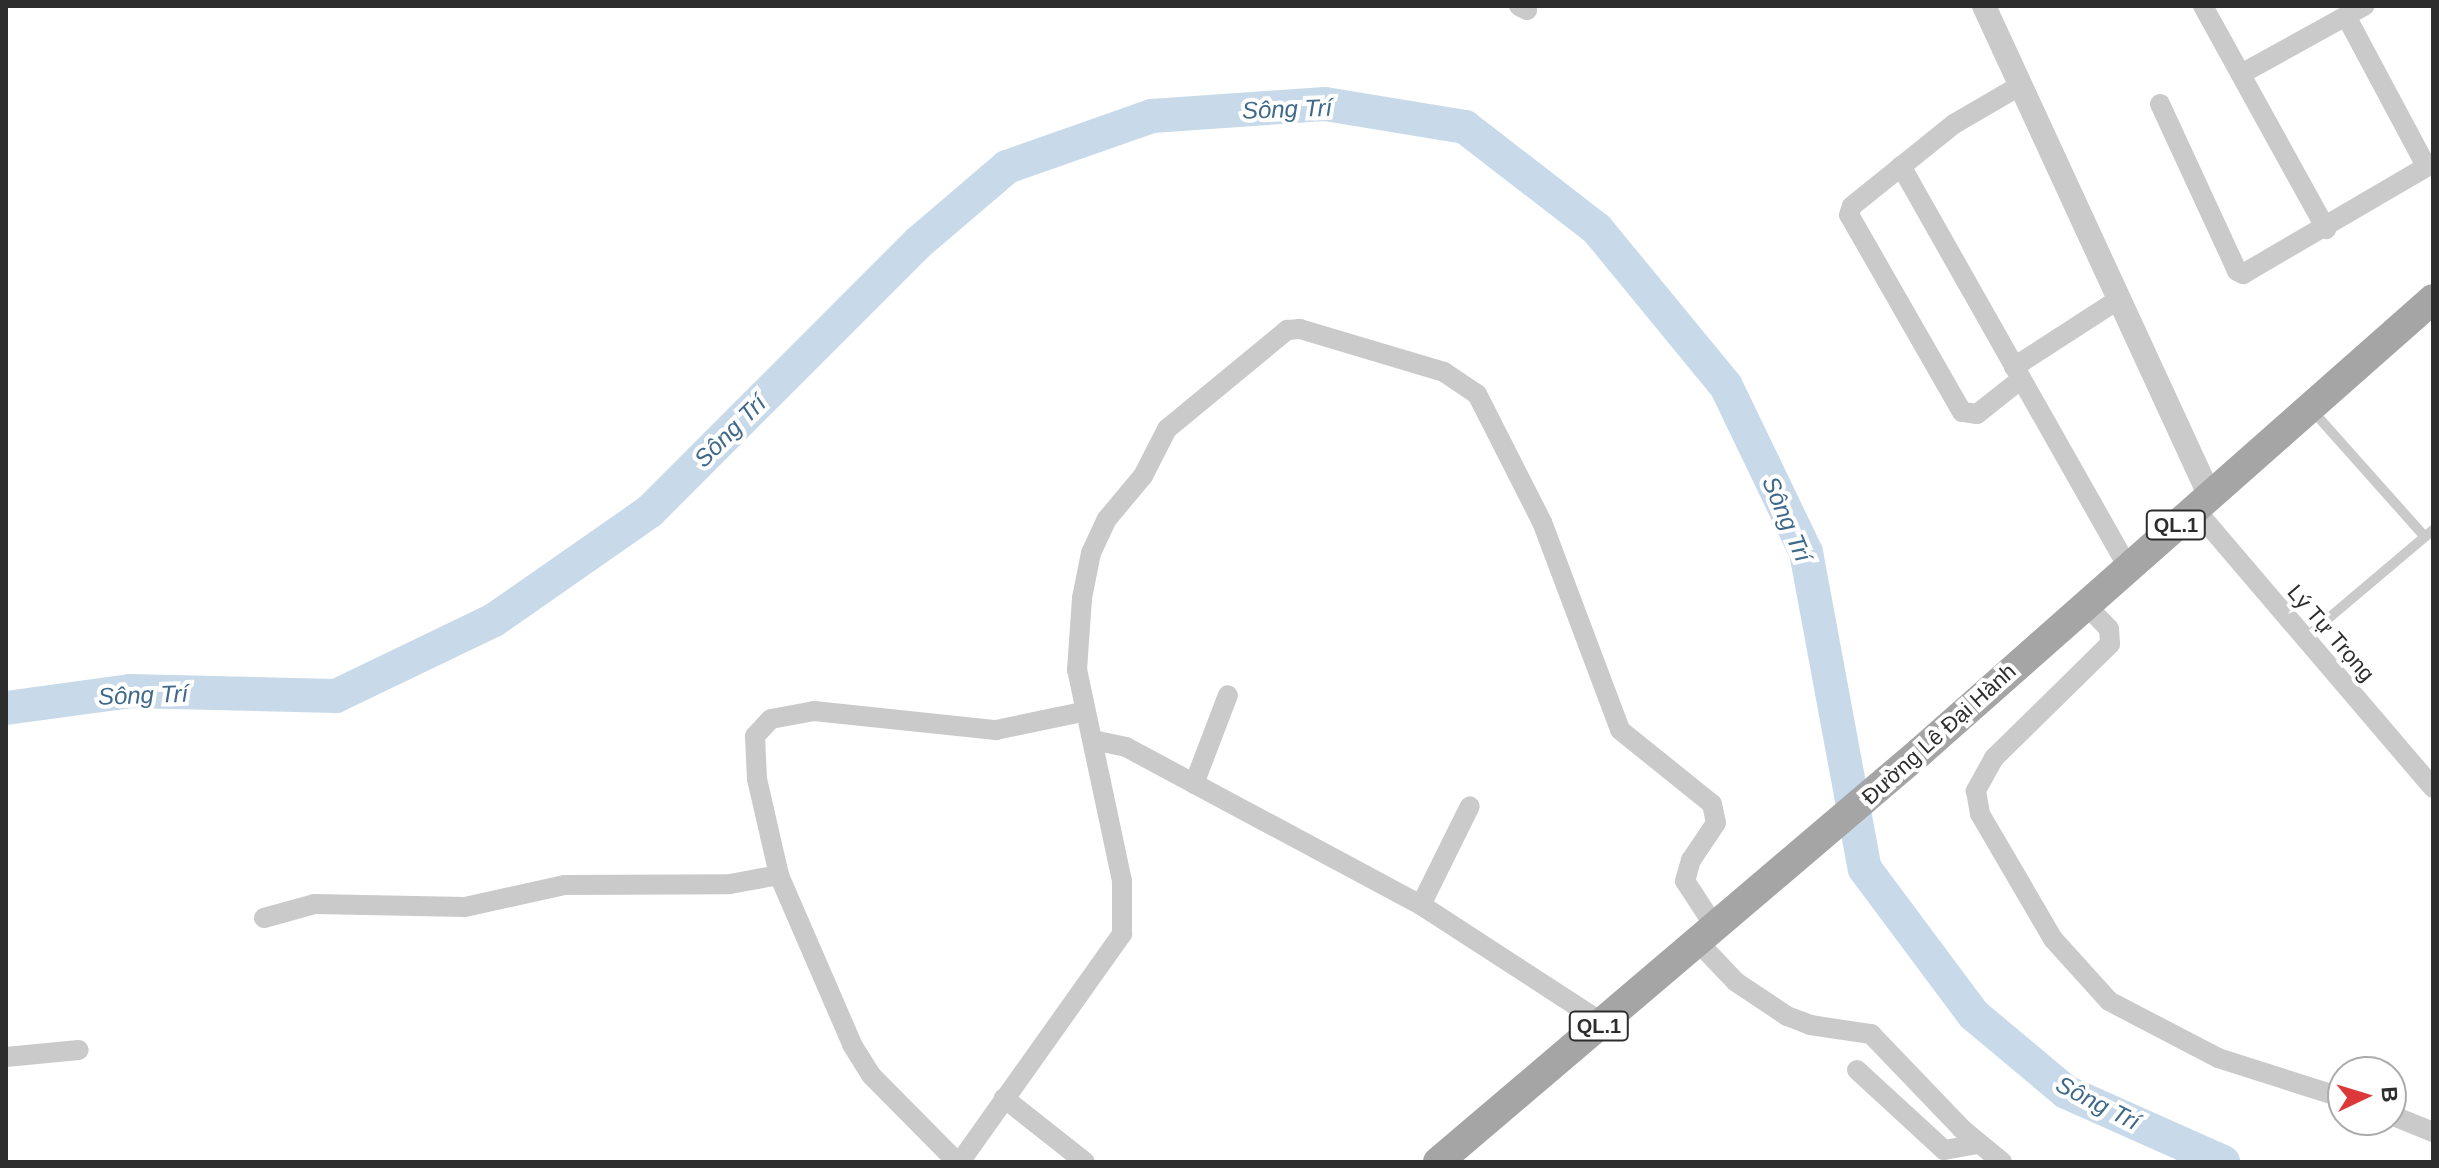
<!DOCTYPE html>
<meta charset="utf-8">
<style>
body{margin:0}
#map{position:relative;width:2439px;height:1168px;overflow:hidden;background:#fff;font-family:Arial,sans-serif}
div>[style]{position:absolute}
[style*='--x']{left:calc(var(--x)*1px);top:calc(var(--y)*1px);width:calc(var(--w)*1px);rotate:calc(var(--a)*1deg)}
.river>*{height:34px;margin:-17px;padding:0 17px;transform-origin:17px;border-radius:17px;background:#c8dae9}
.service>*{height:10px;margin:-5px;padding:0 5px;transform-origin:5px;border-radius:5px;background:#cacaca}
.minor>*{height:20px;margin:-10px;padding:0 10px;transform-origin:10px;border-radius:10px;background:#cacaca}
.tertiary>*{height:24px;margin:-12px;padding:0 12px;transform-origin:12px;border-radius:12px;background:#cacaca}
.primary>*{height:30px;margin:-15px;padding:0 15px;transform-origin:15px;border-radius:15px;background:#a5a5a5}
span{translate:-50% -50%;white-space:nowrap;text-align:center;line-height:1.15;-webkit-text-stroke:8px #fff;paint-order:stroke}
.shield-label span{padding:2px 6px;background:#fff;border:2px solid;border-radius:6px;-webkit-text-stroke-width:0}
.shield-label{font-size:20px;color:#2d2d2d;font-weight:700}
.street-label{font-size:22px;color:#2d2d2d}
.water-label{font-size:24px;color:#3f698a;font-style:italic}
.frame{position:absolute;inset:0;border:8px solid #2d2d2d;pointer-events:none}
.north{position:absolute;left:2327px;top:1056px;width:80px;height:80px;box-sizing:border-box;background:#fff;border:2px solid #ababab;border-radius:50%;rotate:86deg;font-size:22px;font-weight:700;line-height:32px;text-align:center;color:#2d2d2d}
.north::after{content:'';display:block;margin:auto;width:28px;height:36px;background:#dc3739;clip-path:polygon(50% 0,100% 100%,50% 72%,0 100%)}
</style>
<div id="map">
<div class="river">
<div style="--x:6;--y:708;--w:125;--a:-7.8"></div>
<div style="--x:130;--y:691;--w:206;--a:1.4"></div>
<div style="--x:336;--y:696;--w:175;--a:-25.7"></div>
<div style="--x:494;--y:620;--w:190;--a:-34.9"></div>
<div style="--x:650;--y:511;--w:379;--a:-45"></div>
<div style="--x:918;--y:243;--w:117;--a:-40.5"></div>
<div style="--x:1007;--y:167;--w:154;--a:-19.4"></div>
<div style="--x:1152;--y:116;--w:173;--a:-4"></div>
<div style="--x:1325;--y:104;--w:142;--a:9.3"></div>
<div style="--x:1465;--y:127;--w:167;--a:37.7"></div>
<div style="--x:1597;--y:229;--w:203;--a:50.6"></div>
<div style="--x:1726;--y:386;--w:184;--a:64.3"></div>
<div style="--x:1806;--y:552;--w:322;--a:79.5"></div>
<div style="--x:1865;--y:869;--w:182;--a:53.3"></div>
<div style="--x:1974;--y:1015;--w:120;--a:39.9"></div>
<div style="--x:2066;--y:1092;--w:172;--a:24"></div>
</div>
<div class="service">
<div style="--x:2311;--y:409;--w:171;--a:48.3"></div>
<div style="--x:2304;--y:639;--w:169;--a:-40.2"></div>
</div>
<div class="minor">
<div style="--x:1519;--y:6;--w:9;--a:27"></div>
<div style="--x:2203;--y:6;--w:255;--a:61.1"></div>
<div style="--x:2346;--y:16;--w:170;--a:61.9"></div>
<div style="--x:2241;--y:74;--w:141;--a:-28.9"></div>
<div style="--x:2160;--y:104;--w:184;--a:65.2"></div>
<div style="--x:2237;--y:271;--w:7;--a:27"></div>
<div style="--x:2243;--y:274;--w:220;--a:-30.3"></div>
<div style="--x:1901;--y:166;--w:462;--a:60.5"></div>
<div style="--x:2014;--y:367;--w:125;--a:-32.9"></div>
<div style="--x:2020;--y:380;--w:55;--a:141.7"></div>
<div style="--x:1977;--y:414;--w:15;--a:-172"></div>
<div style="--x:1962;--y:412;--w:227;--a:-119.8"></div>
<div style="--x:1849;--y:215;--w:9;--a:-72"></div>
<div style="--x:1852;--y:206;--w:131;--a:-38.8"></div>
<div style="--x:1954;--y:124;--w:78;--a:-30.2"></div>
<div style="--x:2194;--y:508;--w:368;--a:49.5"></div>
<div style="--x:2086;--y:605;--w:33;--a:46"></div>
<div style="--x:2109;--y:629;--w:15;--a:86"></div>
<div style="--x:2110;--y:644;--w:163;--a:135.5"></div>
<div style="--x:1994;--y:758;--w:38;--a:119"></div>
<div style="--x:1976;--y:791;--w:23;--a:80"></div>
<div style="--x:1980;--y:814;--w:145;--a:59.7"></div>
<div style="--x:2053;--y:939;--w:84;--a:47.9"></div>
<div style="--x:2109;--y:1001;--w:123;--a:27.6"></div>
<div style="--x:2218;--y:1058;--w:131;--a:17.7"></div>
<div style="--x:1093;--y:740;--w:34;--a:12"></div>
<div style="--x:1126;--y:747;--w:335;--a:28.2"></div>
<div style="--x:1421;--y:905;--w:217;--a:33"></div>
<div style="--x:1194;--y:784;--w:95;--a:-69.1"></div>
<div style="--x:1421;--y:905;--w:110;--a:-63.7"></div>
<div style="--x:264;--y:918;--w:52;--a:-15.6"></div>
<div style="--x:314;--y:904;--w:151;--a:1.1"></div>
<div style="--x:465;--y:907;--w:102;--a:-12.4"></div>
<div style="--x:565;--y:885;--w:165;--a:-0.3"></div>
<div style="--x:730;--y:884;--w:50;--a:-10.4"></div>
<div style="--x:1698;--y:942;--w:55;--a:46.5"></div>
<div style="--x:1736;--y:982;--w:61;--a:33.7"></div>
<div style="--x:1787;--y:1016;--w:25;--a:21"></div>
<div style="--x:1810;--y:1025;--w:62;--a:8.4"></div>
<div style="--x:1871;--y:1034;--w:132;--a:46.2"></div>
<div style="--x:1962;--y:1129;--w:52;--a:39.5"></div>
<div style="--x:6;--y:1057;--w:73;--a:-5.5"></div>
<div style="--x:1857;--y:1070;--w:118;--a:42.6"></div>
<div style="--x:1944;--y:1150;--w:36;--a:-10"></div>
<div style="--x:1004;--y:1098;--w:103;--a:38.3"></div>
<div style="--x:2391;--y:1115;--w:45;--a:22"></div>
<div style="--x:957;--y:1162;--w:122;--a:-134.7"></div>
<div style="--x:871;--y:1075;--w:36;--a:-122"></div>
<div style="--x:852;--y:1044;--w:184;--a:-113.4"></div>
<div style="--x:779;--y:875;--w:98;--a:-102.9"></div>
<div style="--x:757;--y:779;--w:43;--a:-92.7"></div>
<div style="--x:755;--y:736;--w:23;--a:-47"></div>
<div style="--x:771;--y:719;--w:44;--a:-10.5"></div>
<div style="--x:814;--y:711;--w:183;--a:6"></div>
<div style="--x:996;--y:730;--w:88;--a:-11.8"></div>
<div style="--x:960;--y:1162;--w:280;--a:-54.6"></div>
<div style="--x:1122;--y:934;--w:53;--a:-90"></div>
<div style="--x:1122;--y:881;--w:216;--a:-102"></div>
<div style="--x:1077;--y:670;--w:72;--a:-86"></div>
<div style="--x:1082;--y:598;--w:46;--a:-78.7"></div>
<div style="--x:1091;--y:553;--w:38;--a:-65"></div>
<div style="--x:1107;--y:519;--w:56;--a:-50.1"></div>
<div style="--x:1143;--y:476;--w:53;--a:-62.9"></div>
<div style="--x:1167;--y:429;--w:156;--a:-39.5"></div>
<div style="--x:1287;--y:330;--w:13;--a:-4"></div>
<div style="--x:1300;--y:329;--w:150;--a:16.6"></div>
<div style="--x:1444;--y:372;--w:40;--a:34"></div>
<div style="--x:1477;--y:394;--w:144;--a:63.1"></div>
<div style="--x:1542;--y:522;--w:222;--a:69.4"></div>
<div style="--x:1620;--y:730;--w:118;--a:38.8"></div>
<div style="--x:1712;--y:804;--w:19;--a:78"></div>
<div style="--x:1716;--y:823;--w:45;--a:124"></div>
<div style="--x:1691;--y:860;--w:22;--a:106"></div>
<div style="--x:1685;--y:881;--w:55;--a:56.9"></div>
</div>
<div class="tertiary">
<div style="--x:1984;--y:6;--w:537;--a:65.25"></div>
</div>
<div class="primary">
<div style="--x:1438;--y:1162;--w:633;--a:-40.39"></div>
<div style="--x:1920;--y:752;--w:684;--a:-41.45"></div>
</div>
<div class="shield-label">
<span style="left:2176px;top:525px">QL.1</span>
<span style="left:1599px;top:1026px">QL.1</span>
</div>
<div class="street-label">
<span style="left:2331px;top:633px;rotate:49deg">Lý Tự Trọng</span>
<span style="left:1939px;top:734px;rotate:-42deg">Đường Lê Đại Hành</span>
</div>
<div class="water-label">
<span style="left:1287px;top:109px;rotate:-2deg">Sông Trí</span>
<span style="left:730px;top:431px;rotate:-45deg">Sông Trí</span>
<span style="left:1787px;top:519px;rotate:67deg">Sông Trí</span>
<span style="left:143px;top:695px;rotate:-2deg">Sông Trí</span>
<span style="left:2098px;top:1103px;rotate:27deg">Sông Trí</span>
</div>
<div class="frame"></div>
<div class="north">B</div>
</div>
